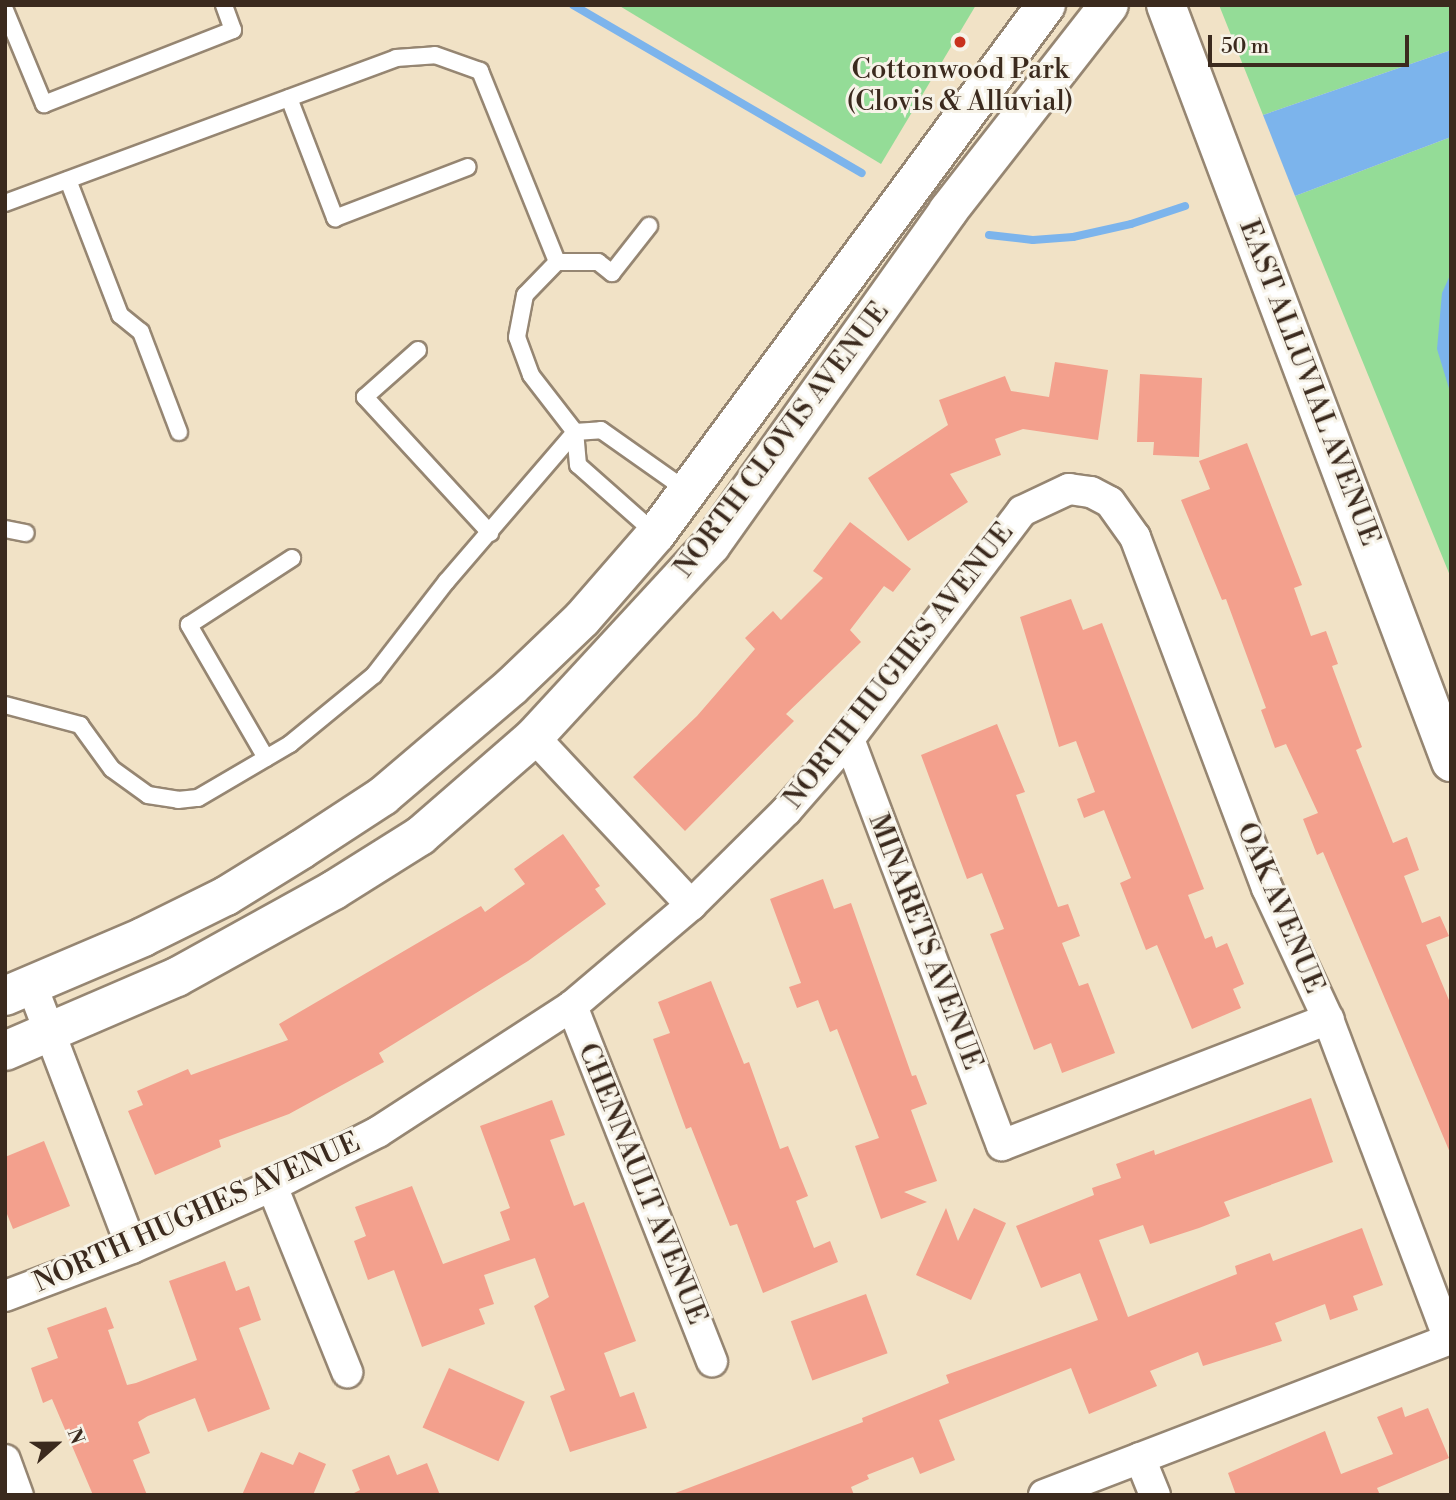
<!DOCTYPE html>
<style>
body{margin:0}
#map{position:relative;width:1456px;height:1500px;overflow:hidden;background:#f1e2c6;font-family:"Libre Bodoni",serif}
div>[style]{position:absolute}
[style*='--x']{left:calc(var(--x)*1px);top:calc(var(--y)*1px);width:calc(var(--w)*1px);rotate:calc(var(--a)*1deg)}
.green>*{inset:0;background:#94dc97}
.water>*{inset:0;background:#7cb4ec}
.stream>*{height:8px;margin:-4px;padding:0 4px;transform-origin:4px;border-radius:4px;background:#7cb4ec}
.building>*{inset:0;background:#f3a08d;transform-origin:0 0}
.roads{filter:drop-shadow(2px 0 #968672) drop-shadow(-2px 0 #968672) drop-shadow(0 2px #968672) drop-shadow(0 -2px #968672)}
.lane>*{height:16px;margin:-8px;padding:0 8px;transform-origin:8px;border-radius:8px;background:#fff}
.street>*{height:30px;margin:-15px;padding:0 15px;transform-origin:15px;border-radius:15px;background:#fff}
.secondary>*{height:38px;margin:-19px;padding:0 19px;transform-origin:19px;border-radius:19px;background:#fff}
.dots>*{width:19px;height:19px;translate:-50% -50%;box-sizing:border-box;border:4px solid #f7f3e8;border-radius:50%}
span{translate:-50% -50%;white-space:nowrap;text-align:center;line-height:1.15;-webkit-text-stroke:6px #f7f3e8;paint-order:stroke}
.poi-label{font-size:28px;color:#3b2a1e}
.street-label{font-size:28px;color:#3b2a1e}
.frame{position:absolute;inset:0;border:7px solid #3b2a1e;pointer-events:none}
.north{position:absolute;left:21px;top:1409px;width:70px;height:70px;-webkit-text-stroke:5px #f7f3e8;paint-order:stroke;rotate:69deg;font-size:19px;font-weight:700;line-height:28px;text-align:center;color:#3b2a1e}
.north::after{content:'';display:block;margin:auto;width:24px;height:32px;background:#3b2a1e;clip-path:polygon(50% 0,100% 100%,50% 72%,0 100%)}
.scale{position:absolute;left:1208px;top:35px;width:201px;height:32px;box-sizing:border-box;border:4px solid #3b2a1e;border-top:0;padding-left:9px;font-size:21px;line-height:24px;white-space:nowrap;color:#3b2a1e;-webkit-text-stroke:5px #f7f3e8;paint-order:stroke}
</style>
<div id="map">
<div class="green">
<div style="clip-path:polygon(618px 5px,976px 5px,881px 164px)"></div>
<div style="clip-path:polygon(1219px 5px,1451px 5px,1451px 50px,1263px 115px)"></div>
<div style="clip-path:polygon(1451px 137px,1451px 578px,1295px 196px)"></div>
</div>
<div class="water">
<div style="clip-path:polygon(1451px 50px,1451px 137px,1295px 196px,1263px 115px)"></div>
<div style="clip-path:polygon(1451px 273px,1451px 395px,1437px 349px,1442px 293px)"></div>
</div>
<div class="stream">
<div style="--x:573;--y:5;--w:334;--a:30.2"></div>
<div style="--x:989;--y:235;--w:44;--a:6.5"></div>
<div style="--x:1033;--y:240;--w:40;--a:-4.3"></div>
<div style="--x:1073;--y:237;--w:59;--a:-12.6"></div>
<div style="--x:1131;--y:224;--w:57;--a:-18.4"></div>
</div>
<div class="building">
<div style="clip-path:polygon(1055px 362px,1108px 370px,1098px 440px,1023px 429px,995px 439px,1001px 455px,950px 474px,968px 502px,908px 541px,868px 478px,948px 425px,939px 400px,1005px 376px,1011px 391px,1049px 397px)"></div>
<div style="clip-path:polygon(1140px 374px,1202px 378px,1199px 457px,1153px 455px,1154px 442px,1137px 442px)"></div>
<div style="clip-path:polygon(1247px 443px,1302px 585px,1294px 588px,1311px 636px,1326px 631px,1338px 664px,1332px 666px,1362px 747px,1356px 750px,1393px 843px,1407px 837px,1419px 870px,1404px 876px,1422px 923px,1440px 916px,1449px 936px,1426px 945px,1451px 1005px,1451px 1155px,1323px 852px,1317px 855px,1303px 819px,1318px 813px,1286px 744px,1275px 748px,1261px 710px,1266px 708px,1226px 599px,1222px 600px,1181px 500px,1210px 489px,1199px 461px)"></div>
<div style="clip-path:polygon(850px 522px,911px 569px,893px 592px,884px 586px,850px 630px,861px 642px,786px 714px,794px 721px,685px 831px,633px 777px,697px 716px,755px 649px,745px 638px,773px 611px,781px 620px,823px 578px,813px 571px)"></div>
<div style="clip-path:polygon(1071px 599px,1083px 630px,1102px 623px,1204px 889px,1188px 895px,1205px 939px,1212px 936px,1216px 948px,1227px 943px,1244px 984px,1233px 989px,1241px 1008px,1192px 1029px,1157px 945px,1146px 950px,1120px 883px,1131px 878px,1104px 810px,1084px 818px,1077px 799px,1095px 792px,1076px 741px,1059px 747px,1020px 617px)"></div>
<div style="clip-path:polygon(997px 724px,1025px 792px,1016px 795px,1058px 907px,1068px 904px,1080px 936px,1062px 943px,1079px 986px,1088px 983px,1115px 1053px,1062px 1073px,1051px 1043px,1034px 1050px,990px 934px,1004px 929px,982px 873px,967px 879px,921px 755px)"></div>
<div style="clip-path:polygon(563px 834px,600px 886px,595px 889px,606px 904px,528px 961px,379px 1053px,384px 1062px,289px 1114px,219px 1140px,221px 1147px,155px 1175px,128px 1111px,143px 1105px,137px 1091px,188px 1069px,191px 1075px,288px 1040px,279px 1024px,481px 906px,485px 912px,525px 884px,514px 869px)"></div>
<div style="clip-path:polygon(823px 879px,834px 909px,851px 903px,912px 1076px,916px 1075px,927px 1104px,911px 1110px,937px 1181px,904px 1192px,927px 1202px,881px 1219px,855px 1146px,879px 1138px,837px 1029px,830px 1032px,818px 1000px,797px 1008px,789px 987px,801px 983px,770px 899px)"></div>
<div style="clip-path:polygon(711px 981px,744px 1064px,749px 1062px,780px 1149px,788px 1146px,808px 1196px,796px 1201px,814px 1248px,830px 1241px,838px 1262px,763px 1293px,737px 1224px,730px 1226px,691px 1127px,686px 1129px,653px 1039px,670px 1033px,658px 1002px)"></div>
<div style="clip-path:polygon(1311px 1098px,1333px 1162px,1224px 1202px,1230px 1216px,1199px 1228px,1150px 1244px,1143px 1225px,1099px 1240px,1128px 1317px,1237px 1274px,1235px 1266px,1270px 1253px,1273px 1261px,1362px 1228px,1383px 1285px,1353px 1296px,1358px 1310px,1330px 1320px,1325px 1304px,1275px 1323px,1282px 1341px,1203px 1366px,1198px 1352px,1150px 1371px,1157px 1386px,1089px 1414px,1071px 1368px,939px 1420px,955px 1460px,920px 1474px,913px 1457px,867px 1475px,869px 1479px,851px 1487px,854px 1495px,670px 1495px,863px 1422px,862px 1418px,949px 1383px,946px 1375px,1098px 1320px,1080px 1273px,1041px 1288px,1016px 1226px,1094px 1195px,1092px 1188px,1121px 1178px,1116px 1164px,1154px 1150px,1155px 1155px)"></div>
<div style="clip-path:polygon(552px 1100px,565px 1135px,550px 1140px,574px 1206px,584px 1202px,636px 1341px,604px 1353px,620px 1397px,634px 1392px,647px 1428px,570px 1452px,550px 1396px,565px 1390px,534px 1306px,549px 1297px,535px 1258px,484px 1275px,494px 1304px,479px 1309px,485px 1324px,422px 1347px,394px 1270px,368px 1280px,354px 1241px,366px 1236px,355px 1207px,412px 1186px,443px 1264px,510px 1240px,500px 1212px,510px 1208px,480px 1126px)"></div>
<div style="clip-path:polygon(44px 1141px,70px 1206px,13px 1229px,5px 1209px,5px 1157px)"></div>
<div style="clip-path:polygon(946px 1208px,958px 1241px,974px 1208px,1006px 1223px,971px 1300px,916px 1275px)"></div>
<div style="clip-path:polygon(225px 1261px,236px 1291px,249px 1286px,261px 1320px,239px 1328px,270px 1409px,208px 1432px,195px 1398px,148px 1416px,138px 1422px,150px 1453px,133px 1460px,147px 1495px,93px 1495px,52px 1399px,43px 1403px,31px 1368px,58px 1358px,47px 1328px,106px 1307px,114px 1328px,108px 1330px,127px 1385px,136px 1383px,197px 1360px,169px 1281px)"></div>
<div style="left:866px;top:1294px;width:63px;height:80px;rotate:70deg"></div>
<div style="left:449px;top:1368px;width:83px;height:65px;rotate:24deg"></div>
<div style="clip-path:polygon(1402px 1407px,1405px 1417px,1428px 1408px,1449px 1458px,1377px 1488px,1380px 1495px,1236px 1495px,1228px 1473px,1325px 1431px,1341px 1474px,1393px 1454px,1377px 1417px)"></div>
<div style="clip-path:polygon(261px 1452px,293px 1465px,299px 1452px,326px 1464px,313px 1495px,242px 1495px)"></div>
<div style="clip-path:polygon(389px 1455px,397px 1475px,427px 1463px,440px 1495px,350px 1495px,360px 1490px,352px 1470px)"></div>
</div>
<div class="roads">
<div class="lane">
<div style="--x:5;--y:10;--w:102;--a:67.5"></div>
<div style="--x:44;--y:104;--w:203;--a:-21.4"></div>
<div style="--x:233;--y:30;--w:27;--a:-110"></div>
<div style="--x:289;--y:98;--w:129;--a:69"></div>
<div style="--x:335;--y:218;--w:142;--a:-21"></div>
<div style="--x:68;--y:180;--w:145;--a:68.9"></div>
<div style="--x:120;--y:315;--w:27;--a:39"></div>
<div style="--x:141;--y:332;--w:107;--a:69.2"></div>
<div style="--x:5;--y:203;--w:417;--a:-20.3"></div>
<div style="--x:396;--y:58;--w:39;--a:-4"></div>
<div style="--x:435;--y:55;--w:48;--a:19.6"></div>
<div style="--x:480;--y:71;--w:206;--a:68"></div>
<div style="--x:418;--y:350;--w:71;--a:138.4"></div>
<div style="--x:365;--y:397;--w:185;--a:47.4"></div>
<div style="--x:5;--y:529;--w:21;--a:11"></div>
<div style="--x:656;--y:534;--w:104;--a:-138.5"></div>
<div style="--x:578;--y:465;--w:33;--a:-95"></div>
<div style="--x:575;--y:432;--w:26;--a:-4"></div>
<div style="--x:601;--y:430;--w:108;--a:35.2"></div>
<div style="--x:5;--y:705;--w:78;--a:14.9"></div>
<div style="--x:80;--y:725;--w:54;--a:54"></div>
<div style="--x:112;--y:769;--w:44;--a:35.8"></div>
<div style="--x:148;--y:795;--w:30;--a:9"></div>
<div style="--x:178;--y:800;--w:20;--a:-6"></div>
<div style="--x:198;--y:798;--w:107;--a:-30.4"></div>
<div style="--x:290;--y:744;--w:109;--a:-39.4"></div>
<div style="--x:374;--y:675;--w:118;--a:-52.3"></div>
<div style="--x:446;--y:582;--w:198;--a:-49.3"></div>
<div style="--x:575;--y:432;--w:72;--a:-127.7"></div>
<div style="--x:531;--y:375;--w:40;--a:-110.2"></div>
<div style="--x:517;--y:337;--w:43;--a:-79.2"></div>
<div style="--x:525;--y:295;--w:46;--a:-45.9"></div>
<div style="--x:557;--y:262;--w:41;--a:0"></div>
<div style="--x:598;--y:262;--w:18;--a:38"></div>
<div style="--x:612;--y:273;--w:60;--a:-51.8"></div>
<div style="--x:266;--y:758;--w:154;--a:-120.1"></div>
<div style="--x:189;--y:625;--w:123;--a:-33"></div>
</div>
<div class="street">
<div style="--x:534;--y:737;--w:230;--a:46.9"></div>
<div style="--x:849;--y:739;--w:434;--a:69.4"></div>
<div style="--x:1002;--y:1145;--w:350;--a:-21.1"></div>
<div style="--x:32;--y:986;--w:280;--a:69.1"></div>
<div style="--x:572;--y:1006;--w:382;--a:68.5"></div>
<div style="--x:272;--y:1186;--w:201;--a:68"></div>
<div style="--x:5;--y:1296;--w:136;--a:-20.7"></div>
<div style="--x:132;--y:1248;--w:153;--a:-23.9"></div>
<div style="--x:272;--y:1186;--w:119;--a:-27"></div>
<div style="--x:378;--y:1132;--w:231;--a:-33"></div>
<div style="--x:572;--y:1006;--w:156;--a:-40.3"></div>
<div style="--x:691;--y:905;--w:134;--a:-44.7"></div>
<div style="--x:786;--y:811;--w:96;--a:-48.8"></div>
<div style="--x:849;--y:739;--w:286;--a:-52.8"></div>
<div style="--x:1022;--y:511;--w:52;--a:-25.1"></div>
<div style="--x:1069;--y:489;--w:22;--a:8"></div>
<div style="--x:1091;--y:492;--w:21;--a:28"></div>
<div style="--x:1110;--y:502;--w:43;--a:54.5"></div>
<div style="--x:1135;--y:537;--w:375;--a:69.4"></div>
<div style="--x:1267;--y:888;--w:145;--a:65"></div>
<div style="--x:1328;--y:1019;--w:342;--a:69.3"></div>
<div style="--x:1140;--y:1458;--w:40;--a:68"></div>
<div style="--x:5;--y:1460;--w:37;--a:70"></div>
<div style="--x:1044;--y:1495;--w:436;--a:-21"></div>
</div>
<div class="secondary">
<div style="--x:1166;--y:5;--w:809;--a:69.37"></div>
<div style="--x:5;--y:996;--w:150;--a:-23.1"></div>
<div style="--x:143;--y:937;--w:93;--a:-26.3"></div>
<div style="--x:226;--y:896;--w:89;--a:-31.7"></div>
<div style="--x:302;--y:849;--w:97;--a:-33.2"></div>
<div style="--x:383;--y:796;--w:168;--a:-40.4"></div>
<div style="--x:511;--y:687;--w:98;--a:-43.8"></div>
<div style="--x:582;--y:619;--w:113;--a:-49"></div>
<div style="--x:656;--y:534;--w:657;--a:-53.6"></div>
<div style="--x:5;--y:1051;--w:187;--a:-23.3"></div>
<div style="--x:177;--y:977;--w:179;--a:-29"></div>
<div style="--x:334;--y:890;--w:102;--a:-32.1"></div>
<div style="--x:420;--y:836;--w:151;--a:-41"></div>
<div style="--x:534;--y:737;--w:261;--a:-47.3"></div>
<div style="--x:711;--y:545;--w:410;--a:-54.6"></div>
<div style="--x:948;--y:211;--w:261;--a:-52"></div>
</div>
</div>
<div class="dots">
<div style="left:960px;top:42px;background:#c8321e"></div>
</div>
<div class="poi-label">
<span style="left:960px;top:86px">Cottonwood Park<br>(Clovis &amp; Alluvial)</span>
</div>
<div class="street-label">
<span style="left:1309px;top:383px;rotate:69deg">EAST ALLUVIAL AVENUE</span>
<span style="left:782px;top:440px;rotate:-53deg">NORTH CLOVIS AVENUE</span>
<span style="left:899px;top:666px;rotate:-52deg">NORTH HUGHES AVENUE</span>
<span style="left:1280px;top:908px;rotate:67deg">OAK AVENUE</span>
<span style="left:925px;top:942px;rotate:69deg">MINARETS AVENUE</span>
<span style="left:642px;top:1184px;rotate:68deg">CHENNAULT AVENUE</span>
<span style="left:197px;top:1213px;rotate:-24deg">NORTH HUGHES AVENUE</span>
</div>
<div class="frame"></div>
<div class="north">N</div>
<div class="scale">50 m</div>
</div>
